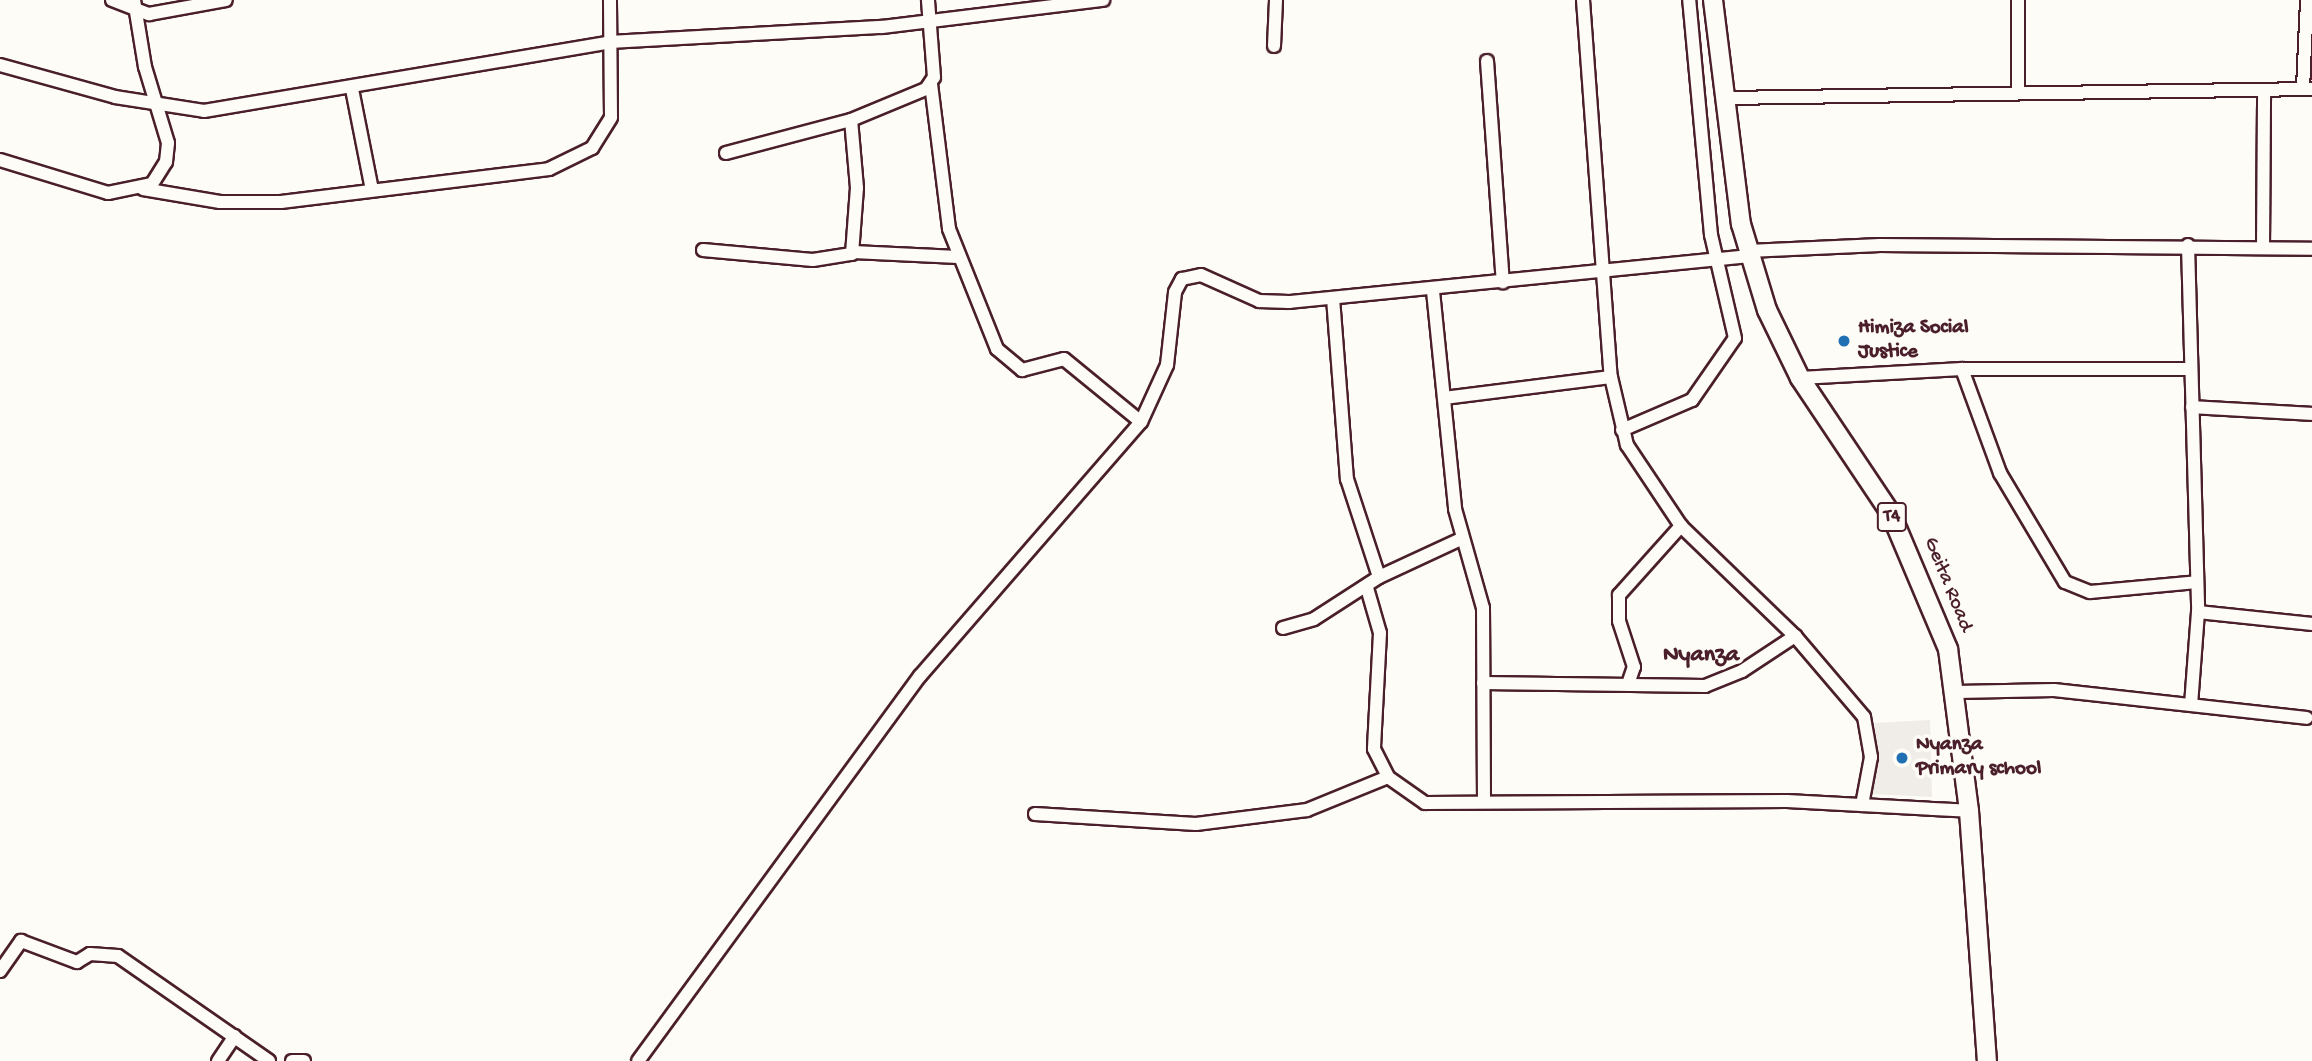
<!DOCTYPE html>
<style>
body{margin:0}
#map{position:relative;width:2312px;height:1061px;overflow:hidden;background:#fdfcf7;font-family:"Gochi Hand",sans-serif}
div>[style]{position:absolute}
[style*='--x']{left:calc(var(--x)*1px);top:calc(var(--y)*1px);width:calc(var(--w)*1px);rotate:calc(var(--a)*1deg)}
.built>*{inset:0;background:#f0ece8}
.roads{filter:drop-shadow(2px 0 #4a1f2b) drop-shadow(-2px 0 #4a1f2b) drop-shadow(0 2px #4a1f2b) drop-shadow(0 -2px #4a1f2b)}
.minor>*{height:12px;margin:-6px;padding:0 6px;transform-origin:6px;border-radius:6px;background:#fdfcf7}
.highway>*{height:18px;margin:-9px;padding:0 9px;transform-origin:9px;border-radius:9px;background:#fdfcf7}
.dots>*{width:19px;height:19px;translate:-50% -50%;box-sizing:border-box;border:4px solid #fdfcf7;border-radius:50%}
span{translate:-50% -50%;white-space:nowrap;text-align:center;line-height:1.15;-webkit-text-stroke:7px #fdfcf7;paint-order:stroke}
.shield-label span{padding:2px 5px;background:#fdfcf7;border:2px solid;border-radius:5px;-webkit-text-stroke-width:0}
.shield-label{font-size:19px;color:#4a1f2b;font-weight:700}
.poi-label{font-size:21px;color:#4a1f2b;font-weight:700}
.left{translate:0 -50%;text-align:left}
.street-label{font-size:21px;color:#4a1f2b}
.quarter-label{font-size:24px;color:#4a1f2b;font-weight:700}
</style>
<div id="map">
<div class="built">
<div style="clip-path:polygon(1930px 720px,1932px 797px,1871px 794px,1875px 723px)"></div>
</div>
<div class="roads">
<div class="minor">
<div style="--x:112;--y:0;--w:40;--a:21"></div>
<div style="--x:149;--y:14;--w:78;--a:-10.3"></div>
<div style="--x:1583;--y:0;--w:378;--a:85.8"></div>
<div style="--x:1611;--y:377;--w:70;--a:76.8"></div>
<div style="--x:1627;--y:445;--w:97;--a:56.3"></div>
<div style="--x:1681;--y:526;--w:158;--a:44"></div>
<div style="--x:1795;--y:636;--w:106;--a:49.6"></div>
<div style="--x:1864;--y:717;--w:41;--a:80.1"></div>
<div style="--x:1871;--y:757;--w:49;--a:100.6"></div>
<div style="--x:1274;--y:46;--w:46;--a:-87.5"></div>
<div style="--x:1487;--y:61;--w:222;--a:85.9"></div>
<div style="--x:0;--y:65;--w:119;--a:15.5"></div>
<div style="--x:115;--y:97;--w:90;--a:8.9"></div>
<div style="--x:204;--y:111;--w:413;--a:-9.6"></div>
<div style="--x:611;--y:42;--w:271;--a:-3.2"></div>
<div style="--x:882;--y:27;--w:223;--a:-7"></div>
<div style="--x:931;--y:84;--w:146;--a:82.9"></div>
<div style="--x:949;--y:229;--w:129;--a:68.2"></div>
<div style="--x:997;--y:349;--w:33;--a:40"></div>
<div style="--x:1022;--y:370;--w:43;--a:-14.7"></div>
<div style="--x:1064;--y:359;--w:99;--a:39.3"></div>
<div style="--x:352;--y:89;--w:103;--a:78.8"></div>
<div style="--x:2303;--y:89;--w:89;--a:-87.4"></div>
<div style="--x:2018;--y:90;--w:90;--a:-90"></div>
<div style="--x:1726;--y:98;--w:586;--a:-0.88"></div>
<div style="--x:726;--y:153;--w:129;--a:-14.8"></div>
<div style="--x:851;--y:120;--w:81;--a:-22.5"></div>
<div style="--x:926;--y:89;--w:14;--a:-56"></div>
<div style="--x:934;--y:77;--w:77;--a:-94.5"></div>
<div style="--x:0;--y:160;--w:113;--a:17"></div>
<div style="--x:108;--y:193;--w:45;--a:-11.6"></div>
<div style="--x:152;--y:184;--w:26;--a:-58"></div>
<div style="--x:166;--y:162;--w:19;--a:-84"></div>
<div style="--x:168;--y:143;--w:79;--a:-106.8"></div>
<div style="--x:145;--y:67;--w:68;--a:-99.3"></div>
<div style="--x:143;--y:189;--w:78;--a:9.6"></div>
<div style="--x:220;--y:202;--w:61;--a:0"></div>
<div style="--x:281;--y:202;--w:270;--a:-7"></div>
<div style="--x:549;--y:169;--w:48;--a:-26"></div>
<div style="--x:592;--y:148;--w:36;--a:-58"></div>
<div style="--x:611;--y:117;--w:117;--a:-90.5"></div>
<div style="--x:2188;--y:245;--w:367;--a:88.4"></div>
<div style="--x:2198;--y:612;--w:93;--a:94.3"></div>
<div style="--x:2263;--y:247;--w:157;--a:-89.6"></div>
<div style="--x:703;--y:250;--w:110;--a:5.2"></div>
<div style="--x:813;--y:260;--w:39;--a:-9"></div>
<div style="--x:852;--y:254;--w:66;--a:-85.7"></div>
<div style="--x:857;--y:188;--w:68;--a:-95"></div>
<div style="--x:1748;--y:251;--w:132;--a:-2.6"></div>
<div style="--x:1880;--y:245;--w:432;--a:0.5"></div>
<div style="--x:854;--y:252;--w:103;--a:2.8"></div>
<div style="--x:1433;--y:291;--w:219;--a:84.2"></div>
<div style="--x:1455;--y:509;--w:103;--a:74.2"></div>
<div style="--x:1483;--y:608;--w:192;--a:89.7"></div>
<div style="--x:1333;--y:298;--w:182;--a:85.6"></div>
<div style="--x:1347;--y:479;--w:103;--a:71.9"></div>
<div style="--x:1962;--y:369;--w:111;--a:69.9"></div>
<div style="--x:2000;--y:473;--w:127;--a:59.2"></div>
<div style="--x:2065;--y:582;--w:27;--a:22"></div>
<div style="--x:2090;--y:592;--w:107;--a:-5.3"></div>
<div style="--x:1800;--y:378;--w:162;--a:-3.2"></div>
<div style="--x:1962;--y:369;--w:226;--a:0"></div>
<div style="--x:1444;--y:398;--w:168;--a:-7.2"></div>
<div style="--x:2192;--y:407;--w:120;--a:3.3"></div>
<div style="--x:1622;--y:430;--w:76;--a:-23.2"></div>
<div style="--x:1692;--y:400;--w:75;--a:-55.3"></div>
<div style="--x:1735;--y:338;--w:106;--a:-103.1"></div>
<div style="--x:1711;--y:235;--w:236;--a:-95.3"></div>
<div style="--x:1367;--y:588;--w:47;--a:73.9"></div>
<div style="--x:1380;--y:633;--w:116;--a:93"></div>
<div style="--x:1374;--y:749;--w:31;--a:63"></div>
<div style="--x:1388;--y:777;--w:45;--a:35.1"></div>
<div style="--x:1425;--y:803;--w:362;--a:-0.3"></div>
<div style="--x:1787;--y:801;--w:182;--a:3.1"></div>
<div style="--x:2198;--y:612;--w:115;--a:6"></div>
<div style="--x:1283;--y:628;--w:32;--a:-16"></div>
<div style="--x:1314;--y:619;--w:77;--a:-32.9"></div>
<div style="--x:1379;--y:577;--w:90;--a:-24.9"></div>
<div style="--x:1483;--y:683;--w:222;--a:0.8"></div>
<div style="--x:1705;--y:686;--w:40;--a:-22"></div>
<div style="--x:1742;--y:671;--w:64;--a:-33.4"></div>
<div style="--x:1628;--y:684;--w:18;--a:-71"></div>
<div style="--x:1634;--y:667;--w:48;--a:-108.1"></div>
<div style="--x:1619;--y:621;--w:26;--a:-90"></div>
<div style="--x:1619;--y:595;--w:93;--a:-48.1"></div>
<div style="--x:1957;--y:692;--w:97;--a:-1.2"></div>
<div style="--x:2054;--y:690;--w:254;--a:6.3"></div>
<div style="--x:1035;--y:814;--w:161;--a:3.6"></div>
<div style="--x:1196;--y:824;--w:112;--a:-7.2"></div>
<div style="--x:1307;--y:810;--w:87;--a:-22.2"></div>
<div style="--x:0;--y:971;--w:37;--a:-55"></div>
<div style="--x:21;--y:941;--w:60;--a:20.6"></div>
<div style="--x:77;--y:962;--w:15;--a:-32"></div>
<div style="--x:90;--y:954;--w:28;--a:4"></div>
<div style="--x:118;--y:956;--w:184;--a:34.8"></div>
<div style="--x:218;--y:1061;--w:30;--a:-56"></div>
<div style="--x:292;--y:1061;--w:12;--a:0"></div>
<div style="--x:638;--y:1061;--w:477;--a:-53.8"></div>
<div style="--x:920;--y:676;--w:337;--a:-49"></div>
<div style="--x:1141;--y:422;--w:63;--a:-65.5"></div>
<div style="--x:1167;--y:365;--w:73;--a:-83.7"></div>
<div style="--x:1175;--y:292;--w:15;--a:-62"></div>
<div style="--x:1182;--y:279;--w:19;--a:-12"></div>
<div style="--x:1201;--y:275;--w:64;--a:24.1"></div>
<div style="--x:1259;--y:301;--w:30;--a:2"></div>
<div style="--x:1289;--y:302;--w:462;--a:-5.7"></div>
</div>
<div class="highway">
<div style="--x:1713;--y:0;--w:226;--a:82.9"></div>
<div style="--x:1741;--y:224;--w:90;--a:73.2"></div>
<div style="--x:1767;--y:310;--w:76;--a:64.1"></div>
<div style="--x:1800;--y:378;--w:164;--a:56.2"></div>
<div style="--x:1891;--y:514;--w:147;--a:67.1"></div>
<div style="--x:1948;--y:649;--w:163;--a:82.6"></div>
<div style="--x:1969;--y:811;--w:251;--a:85.9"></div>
</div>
</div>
<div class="dots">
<div style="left:1844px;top:341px;background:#1f6fb2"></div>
<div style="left:1902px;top:758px;background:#1f6fb2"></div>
</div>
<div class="shield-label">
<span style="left:1892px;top:517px">T4</span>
</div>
<div class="poi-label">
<span class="left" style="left:1858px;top:341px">Himiza Social<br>Justice</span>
<span class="left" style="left:1916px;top:758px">Nyanza<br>Primary school</span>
</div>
<div class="street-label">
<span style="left:1947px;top:585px;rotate:68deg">Geita Road</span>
</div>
<div class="quarter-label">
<span style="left:1701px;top:656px">Nyanza</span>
</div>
</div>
